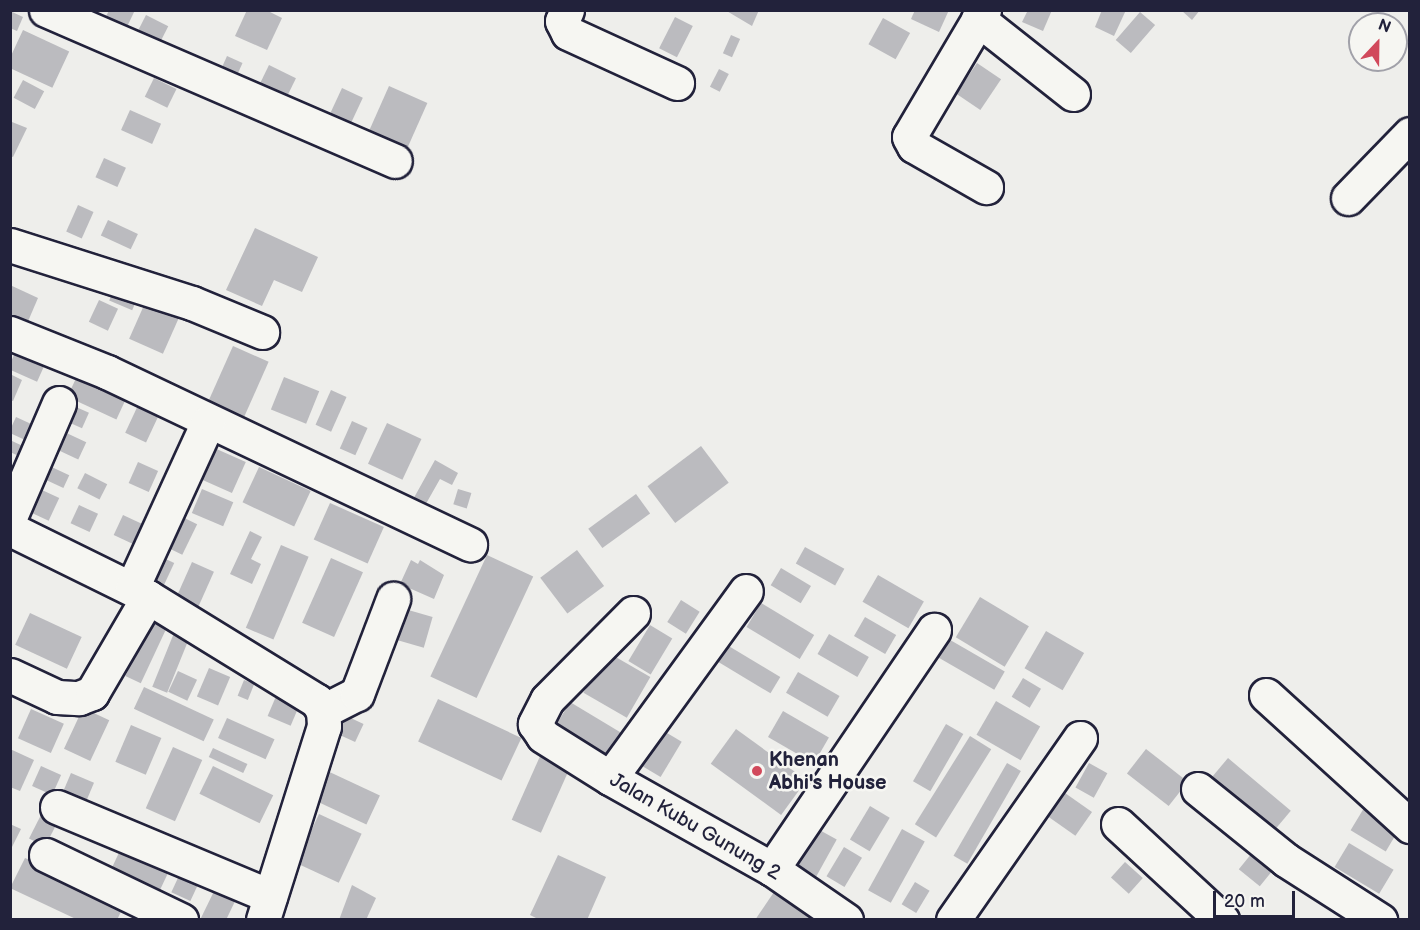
<!DOCTYPE html>
<style>
body{margin:0}
#map{position:relative;width:1420px;height:930px;overflow:hidden;background:#eeeeeb;font-family:"Balsamiq Sans",sans-serif}
div>[style]{position:absolute}
[style*='--x']{left:calc(var(--x)*1px);top:calc(var(--y)*1px);width:calc(var(--w)*1px);rotate:calc(var(--a)*1deg)}
.building>*{inset:0;background:#bbbbbf;transform-origin:0 0}
.roads{filter:drop-shadow(2px 0 #22223b) drop-shadow(-2px 0 #22223b) drop-shadow(0 2px #22223b) drop-shadow(0 -2px #22223b)}
.minor>*{height:33px;margin:-16.5px;padding:0 16.5px;transform-origin:16.5px;border-radius:16.5px;background:#f6f6f2}
.dots>*{width:16px;height:16px;translate:-50% -50%;box-sizing:border-box;border:3px solid #f6f6f2;border-radius:50%}
span{translate:-50% -50%;white-space:nowrap;text-align:center;line-height:1.15;-webkit-text-stroke:5px #f6f6f2;paint-order:stroke}
.poi-label{font-size:20px;color:#22223b;font-weight:700}
.left{translate:0 -50%;text-align:left}
.street-label{font-size:20px;color:#22223b}
.frame{position:absolute;inset:0;border:12px solid #22223b;pointer-events:none}
.north{position:absolute;left:1348px;top:12px;width:60px;height:60px;box-sizing:border-box;background:#f6f6f2;border:2px solid #a1a1a9;border-radius:50%;rotate:22deg;font-size:16px;font-weight:700;line-height:24px;text-align:center;color:#22223b}
.north::after{content:'';display:block;margin:auto;width:21px;height:27px;background:#d1495b;clip-path:polygon(50% 0,100% 100%,50% 72%,0 100%)}
.scale{position:absolute;left:1213px;top:891px;width:82px;height:27px;box-sizing:border-box;border:3px solid #22223b;border-top:0;padding-left:8px;font-size:18px;line-height:21px;white-space:nowrap;color:#22223b;-webkit-text-stroke:4px #f6f6f2;paint-order:stroke}
</style>
<div id="map">
<div class="building">
<div style="clip-path:polygon(109px 10px,135px 10px,126px 29px,105px 19px)"></div>
<div style="clip-path:polygon(247px 10px,266px 10px,282px 18px,267px 50px,235px 36px)"></div>
<div style="clip-path:polygon(725px 10px,759px 10px,752px 26px)"></div>
<div style="clip-path:polygon(915px 10px,949px 10px,939px 32px,911px 19px)"></div>
<div style="clip-path:polygon(1028px 10px,1052px 10px,1043px 31px,1022px 22px)"></div>
<div style="clip-path:polygon(1102px 10px,1126px 10px,1114px 36px,1095px 27px)"></div>
<div style="clip-path:polygon(1181px 10px,1200px 10px,1192px 20px)"></div>
<div style="clip-path:polygon(10px 11px,23px 17px,17px 31px,10px 28px)"></div>
<div style="left:1140px;top:12px;width:20px;height:37px;rotate:41deg"></div>
<div style="left:146px;top:15px;width:25px;height:30px;rotate:27deg"></div>
<div style="left:675px;top:17px;width:20px;height:35px;rotate:27deg"></div>
<div style="left:883px;top:18px;width:31px;height:30px;rotate:29deg"></div>
<div style="left:23px;top:30px;width:51px;height:40px;rotate:25deg"></div>
<div style="left:731px;top:35px;width:10px;height:20px;rotate:24deg"></div>
<div style="left:227px;top:56px;width:17px;height:18px;rotate:24deg"></div>
<div style="left:977px;top:63px;width:29px;height:37px;rotate:34deg"></div>
<div style="left:269px;top:65px;width:30px;height:30px;rotate:26deg"></div>
<div style="left:719px;top:69px;width:11px;height:20px;rotate:27deg"></div>
<div style="left:154px;top:78px;width:25px;height:21px;rotate:26deg"></div>
<div style="left:23px;top:80px;width:24px;height:20px;rotate:28deg"></div>
<div style="left:389px;top:86px;width:42px;height:56px;rotate:24deg"></div>
<div style="left:342px;top:88px;width:23px;height:28px;rotate:25deg"></div>
<div style="left:130px;top:110px;width:34px;height:22px;rotate:24deg"></div>
<div style="clip-path:polygon(12px 122px,27px 128px,13px 157px,10px 156px)"></div>
<div style="left:104px;top:158px;width:24px;height:21px;rotate:24deg"></div>
<div style="left:78px;top:205px;width:17px;height:29px;rotate:24deg"></div>
<div style="left:108px;top:220px;width:33px;height:17px;rotate:25deg"></div>
<div style="clip-path:polygon(255px 228px,318px 257px,302px 292px,274px 280px,262px 306px,226px 290px)"></div>
<div style="left:117px;top:282px;width:25px;height:20px;rotate:23deg"></div>
<div style="clip-path:polygon(10px 285px,38px 298px,26px 326px,10px 319px)"></div>
<div style="left:99px;top:300px;width:21px;height:24px;rotate:25deg"></div>
<div style="left:145px;top:303px;width:37px;height:39px;rotate:24deg"></div>
<div style="left:18px;top:346px;width:32px;height:25px;rotate:24deg"></div>
<div style="left:233px;top:346px;width:39px;height:74px;rotate:24deg"></div>
<div style="clip-path:polygon(10px 374px,22px 380px,13px 401px,10px 400px)"></div>
<div style="left:78px;top:374px;width:54px;height:25px;rotate:25deg"></div>
<div style="left:284px;top:377px;width:38px;height:35px;rotate:22deg"></div>
<div style="left:331px;top:390px;width:17px;height:38px;rotate:24deg"></div>
<div style="left:140px;top:401px;width:23px;height:35px;rotate:25deg"></div>
<div style="left:67px;top:403px;width:24px;height:17px;rotate:24deg"></div>
<div style="left:16px;top:417px;width:21px;height:17px;rotate:25deg"></div>
<div style="left:352px;top:421px;width:17px;height:30px;rotate:24deg"></div>
<div style="left:387px;top:423px;width:38px;height:45px;rotate:25deg"></div>
<div style="left:60px;top:430px;width:29px;height:19px;rotate:25deg"></div>
<div style="clip-path:polygon(12px 441px,25px 447px,21px 457px,10px 452px)"></div>
<div style="left:701px;top:446px;width:46px;height:67px;rotate:53deg"></div>
<div style="left:212px;top:447px;width:37px;height:34px;rotate:24deg"></div>
<div style="clip-path:polygon(435px 460px,458px 473px,452px 485px,440px 479px,423px 509px,411px 503px)"></div>
<div style="left:138px;top:462px;width:22px;height:23px;rotate:24deg"></div>
<div style="left:43px;top:463px;width:29px;height:14px;rotate:25deg"></div>
<div style="left:259px;top:467px;width:57px;height:39px;rotate:25deg"></div>
<div style="left:85px;top:473px;width:25px;height:17px;rotate:27deg"></div>
<div style="left:202px;top:489px;width:34px;height:26px;rotate:23deg"></div>
<div style="left:458px;top:489px;width:14px;height:16px;rotate:17deg"></div>
<div style="left:42px;top:490px;width:19px;height:25px;rotate:25deg"></div>
<div style="left:636px;top:494px;width:24px;height:59px;rotate:54deg"></div>
<div style="left:330px;top:503px;width:59px;height:40px;rotate:24deg"></div>
<div style="left:79px;top:505px;width:21px;height:20px;rotate:25deg"></div>
<div style="left:172px;top:512px;width:28px;height:34px;rotate:26deg"></div>
<div style="left:123px;top:515px;width:26px;height:22px;rotate:25deg"></div>
<div style="clip-path:polygon(250px 531px,262px 537px,251px 559px,261px 564px,252px 584px,230px 574px)"></div>
<div style="left:281px;top:545px;width:30px;height:90px;rotate:23deg"></div>
<div style="left:805px;top:547px;width:45px;height:19px;rotate:29deg"></div>
<div style="left:577px;top:550px;width:45px;height:46px;rotate:53deg"></div>
<div style="left:157px;top:555px;width:19px;height:25px;rotate:25deg"></div>
<div style="left:487px;top:555px;width:51px;height:134px;rotate:25deg"></div>
<div style="left:331px;top:558px;width:35px;height:71px;rotate:24deg"></div>
<div style="clip-path:polygon(411px 560px,418px 564px,420px 560px,444px 575px,434px 599px,400px 584px)"></div>
<div style="left:192px;top:562px;width:24px;height:41px;rotate:24deg"></div>
<div style="left:781px;top:568px;width:35px;height:20px;rotate:31deg"></div>
<div style="left:878px;top:575px;width:53px;height:31px;rotate:30deg"></div>
<div style="left:980px;top:597px;width:57px;height:47px;rotate:31deg"></div>
<div style="left:681px;top:600px;width:22px;height:26px;rotate:32deg"></div>
<div style="left:761px;top:603px;width:62px;height:28px;rotate:31deg"></div>
<div style="left:398px;top:607px;width:36px;height:32px;rotate:16deg"></div>
<div style="left:30px;top:613px;width:57px;height:35px;rotate:25deg"></div>
<div style="left:865px;top:617px;width:36px;height:22px;rotate:30deg"></div>
<div style="left:152px;top:619px;width:17px;height:63px;rotate:25deg"></div>
<div style="left:650px;top:625px;width:26px;height:42px;rotate:31deg"></div>
<div style="left:1046px;top:631px;width:44px;height:43px;rotate:30deg"></div>
<div style="left:174px;top:633px;width:16px;height:58px;rotate:22deg"></div>
<div style="left:829px;top:634px;width:46px;height:23px;rotate:30deg"></div>
<div style="left:945px;top:637px;width:69px;height:21px;rotate:30deg"></div>
<div style="left:722px;top:642px;width:68px;height:19px;rotate:31deg"></div>
<div style="left:607px;top:652px;width:50px;height:47px;rotate:30deg"></div>
<div style="left:209px;top:668px;width:23px;height:31px;rotate:23deg"></div>
<div style="left:178px;top:671px;width:21px;height:23px;rotate:25deg"></div>
<div style="left:798px;top:672px;width:48px;height:24px;rotate:30deg"></div>
<div style="left:1023px;top:678px;width:21px;height:22px;rotate:31deg"></div>
<div style="left:244px;top:680px;width:11px;height:17px;rotate:22deg"></div>
<div style="left:144px;top:687px;width:77px;height:24px;rotate:25deg"></div>
<div style="left:277px;top:694px;width:25px;height:24px;rotate:23deg"></div>
<div style="left:438px;top:699px;width:92px;height:47px;rotate:25deg"></div>
<div style="left:996px;top:701px;width:51px;height:39px;rotate:30deg"></div>
<div style="left:570px;top:702px;width:65px;height:31px;rotate:31deg"></div>
<div style="left:83px;top:708px;width:29px;height:45px;rotate:25deg"></div>
<div style="left:31px;top:709px;width:36px;height:32px;rotate:24deg"></div>
<div style="left:783px;top:711px;width:53px;height:30px;rotate:30deg"></div>
<div style="left:340px;top:713px;width:26px;height:20px;rotate:25deg"></div>
<div style="left:227px;top:718px;width:52px;height:22px;rotate:24deg"></div>
<div style="left:946px;top:724px;width:20px;height:66px;rotate:30deg"></div>
<div style="left:131px;top:725px;width:33px;height:40px;rotate:23deg"></div>
<div style="left:736px;top:729px;width:87px;height:43px;rotate:36deg"></div>
<div style="left:662px;top:730px;width:23px;height:41px;rotate:31deg"></div>
<div style="left:970px;top:736px;width:25px;height:104px;rotate:32deg"></div>
<div style="left:173px;top:747px;width:32px;height:67px;rotate:24deg"></div>
<div style="left:213px;top:748px;width:38px;height:10px;rotate:25deg"></div>
<div style="clip-path:polygon(10px 749px,34px 760px,20px 791px,10px 787px)"></div>
<div style="left:1146px;top:749px;width:53px;height:31px;rotate:38deg"></div>
<div style="left:541px;top:754px;width:32px;height:72px;rotate:24deg"></div>
<div style="left:1228px;top:758px;width:82px;height:32px;rotate:40deg"></div>
<div style="left:1007px;top:763px;width:16px;height:107px;rotate:30deg"></div>
<div style="left:1089px;top:763px;width:21px;height:28px;rotate:29deg"></div>
<div style="left:41px;top:766px;width:22px;height:22px;rotate:24deg"></div>
<div style="left:213px;top:766px;width:67px;height:31px;rotate:26deg"></div>
<div style="left:321px;top:768px;width:65px;height:32px;rotate:25deg"></div>
<div style="left:71px;top:773px;width:25px;height:29px;rotate:23deg"></div>
<div style="left:1065px;top:793px;width:33px;height:29px;rotate:35deg"></div>
<div style="left:870px;top:806px;width:23px;height:39px;rotate:31deg"></div>
<div style="left:1364px;top:808px;width:41px;height:26px;rotate:31deg"></div>
<div style="left:44px;top:809px;width:18px;height:33px;rotate:27deg"></div>
<div style="left:319px;top:814px;width:47px;height:54px;rotate:25deg"></div>
<div style="clip-path:polygon(10px 824px,21px 829px,10px 851px)"></div>
<div style="left:814px;top:827px;width:26px;height:42px;rotate:29deg"></div>
<div style="left:902px;top:829px;width:26px;height:70px;rotate:29deg"></div>
<div style="left:1349px;top:843px;width:52px;height:28px;rotate:31deg"></div>
<div style="left:123px;top:844px;width:53px;height:30px;rotate:25deg"></div>
<div style="left:844px;top:847px;width:21px;height:34px;rotate:31deg"></div>
<div style="left:1252px;top:853px;width:27px;height:21px;rotate:39deg"></div>
<div style="clip-path:polygon(558px 855px,606px 877px,587px 920px,540px 920px,530px 915px)"></div>
<div style="clip-path:polygon(25px 858px,126px 901px,117px 920px,78px 920px,10px 888px)"></div>
<div style="left:1125px;top:862px;width:24px;height:21px;rotate:42deg"></div>
<div style="left:184px;top:865px;width:21px;height:30px;rotate:25deg"></div>
<div style="left:915px;top:882px;width:17px;height:26px;rotate:31deg"></div>
<div style="clip-path:polygon(218px 883px,239px 893px,226px 920px,200px 920px)"></div>
<div style="clip-path:polygon(352px 885px,376px 898px,366px 920px,339px 920px)"></div>
<div style="clip-path:polygon(774px 892px,815px 920px,755px 920px)"></div>
</div>
<div class="roads">
<div class="minor">
<div style="--x:46;--y:10;--w:380;--a:23.4"></div>
<div style="--x:567;--y:10;--w:12;--a:114"></div>
<div style="--x:562;--y:21;--w:13;--a:63"></div>
<div style="--x:568;--y:33;--w:120;--a:24.6"></div>
<div style="--x:984;--y:10;--w:147;--a:120.6"></div>
<div style="--x:909;--y:137;--w:10;--a:61"></div>
<div style="--x:914;--y:146;--w:83;--a:29.7"></div>
<div style="--x:978;--y:19;--w:121;--a:38.3"></div>
<div style="--x:1348;--y:198;--w:89;--a:-45.9"></div>
<div style="--x:10;--y:245;--w:191;--a:17.7"></div>
<div style="--x:192;--y:303;--w:76;--a:22.5"></div>
<div style="--x:10;--y:333;--w:105;--a:21.9"></div>
<div style="--x:107;--y:372;--w:402;--a:25.4"></div>
<div style="--x:10;--y:517;--w:124;--a:-66.7"></div>
<div style="--x:10;--y:529;--w:154;--a:26.2"></div>
<div style="--x:148;--y:597;--w:198;--a:31.6"></div>
<div style="--x:317;--y:701;--w:12;--a:59"></div>
<div style="--x:323;--y:711;--w:15;--a:86"></div>
<div style="--x:324;--y:726;--w:203;--a:107.5"></div>
<div style="--x:132;--y:588;--w:183;--a:-65.4"></div>
<div style="--x:633;--y:613;--w:122;--a:134.7"></div>
<div style="--x:547;--y:700;--w:27;--a:117"></div>
<div style="--x:535;--y:724;--w:14;--a:56"></div>
<div style="--x:543;--y:736;--w:79;--a:32.1"></div>
<div style="--x:610;--y:778;--w:186;--a:29.3"></div>
<div style="--x:772;--y:869;--w:90;--a:34.6"></div>
<div style="--x:10;--y:675;--w:52;--a:25.1"></div>
<div style="--x:57;--y:697;--w:22;--a:3"></div>
<div style="--x:79;--y:698;--w:14;--a:-21"></div>
<div style="--x:92;--y:693;--w:111;--a:-59.7"></div>
<div style="--x:1266;--y:695;--w:195;--a:42.3"></div>
<div style="--x:323;--y:711;--w:38;--a:-27"></div>
<div style="--x:357;--y:694;--w:102;--a:-69.2"></div>
<div style="--x:610;--y:778;--w:231;--a:-54"></div>
<div style="--x:1198;--y:789;--w:113;--a:38.9"></div>
<div style="--x:1286;--y:860;--w:112;--a:32.6"></div>
<div style="--x:57;--y:807;--w:231;--a:22.7"></div>
<div style="--x:1118;--y:824;--w:142;--a:42.7"></div>
<div style="--x:46;--y:855;--w:150;--a:25.7"></div>
<div style="--x:772;--y:869;--w:289;--a:-55.9"></div>
<div style="--x:953;--y:920;--w:222;--a:-55.1"></div>
</div>
</div>
<div class="dots">
<div style="left:757px;top:771px;background:#d1495b"></div>
</div>
<div class="poi-label">
<span class="left" style="left:769px;top:772px">Khenan<br>Abhi's House</span>
</div>
<div class="street-label">
<span style="left:695px;top:827px;rotate:30deg">Jalan Kubu Gunung 2</span>
</div>
<div class="frame"></div>
<div class="north">N</div>
<div class="scale">20 m</div>
</div>
